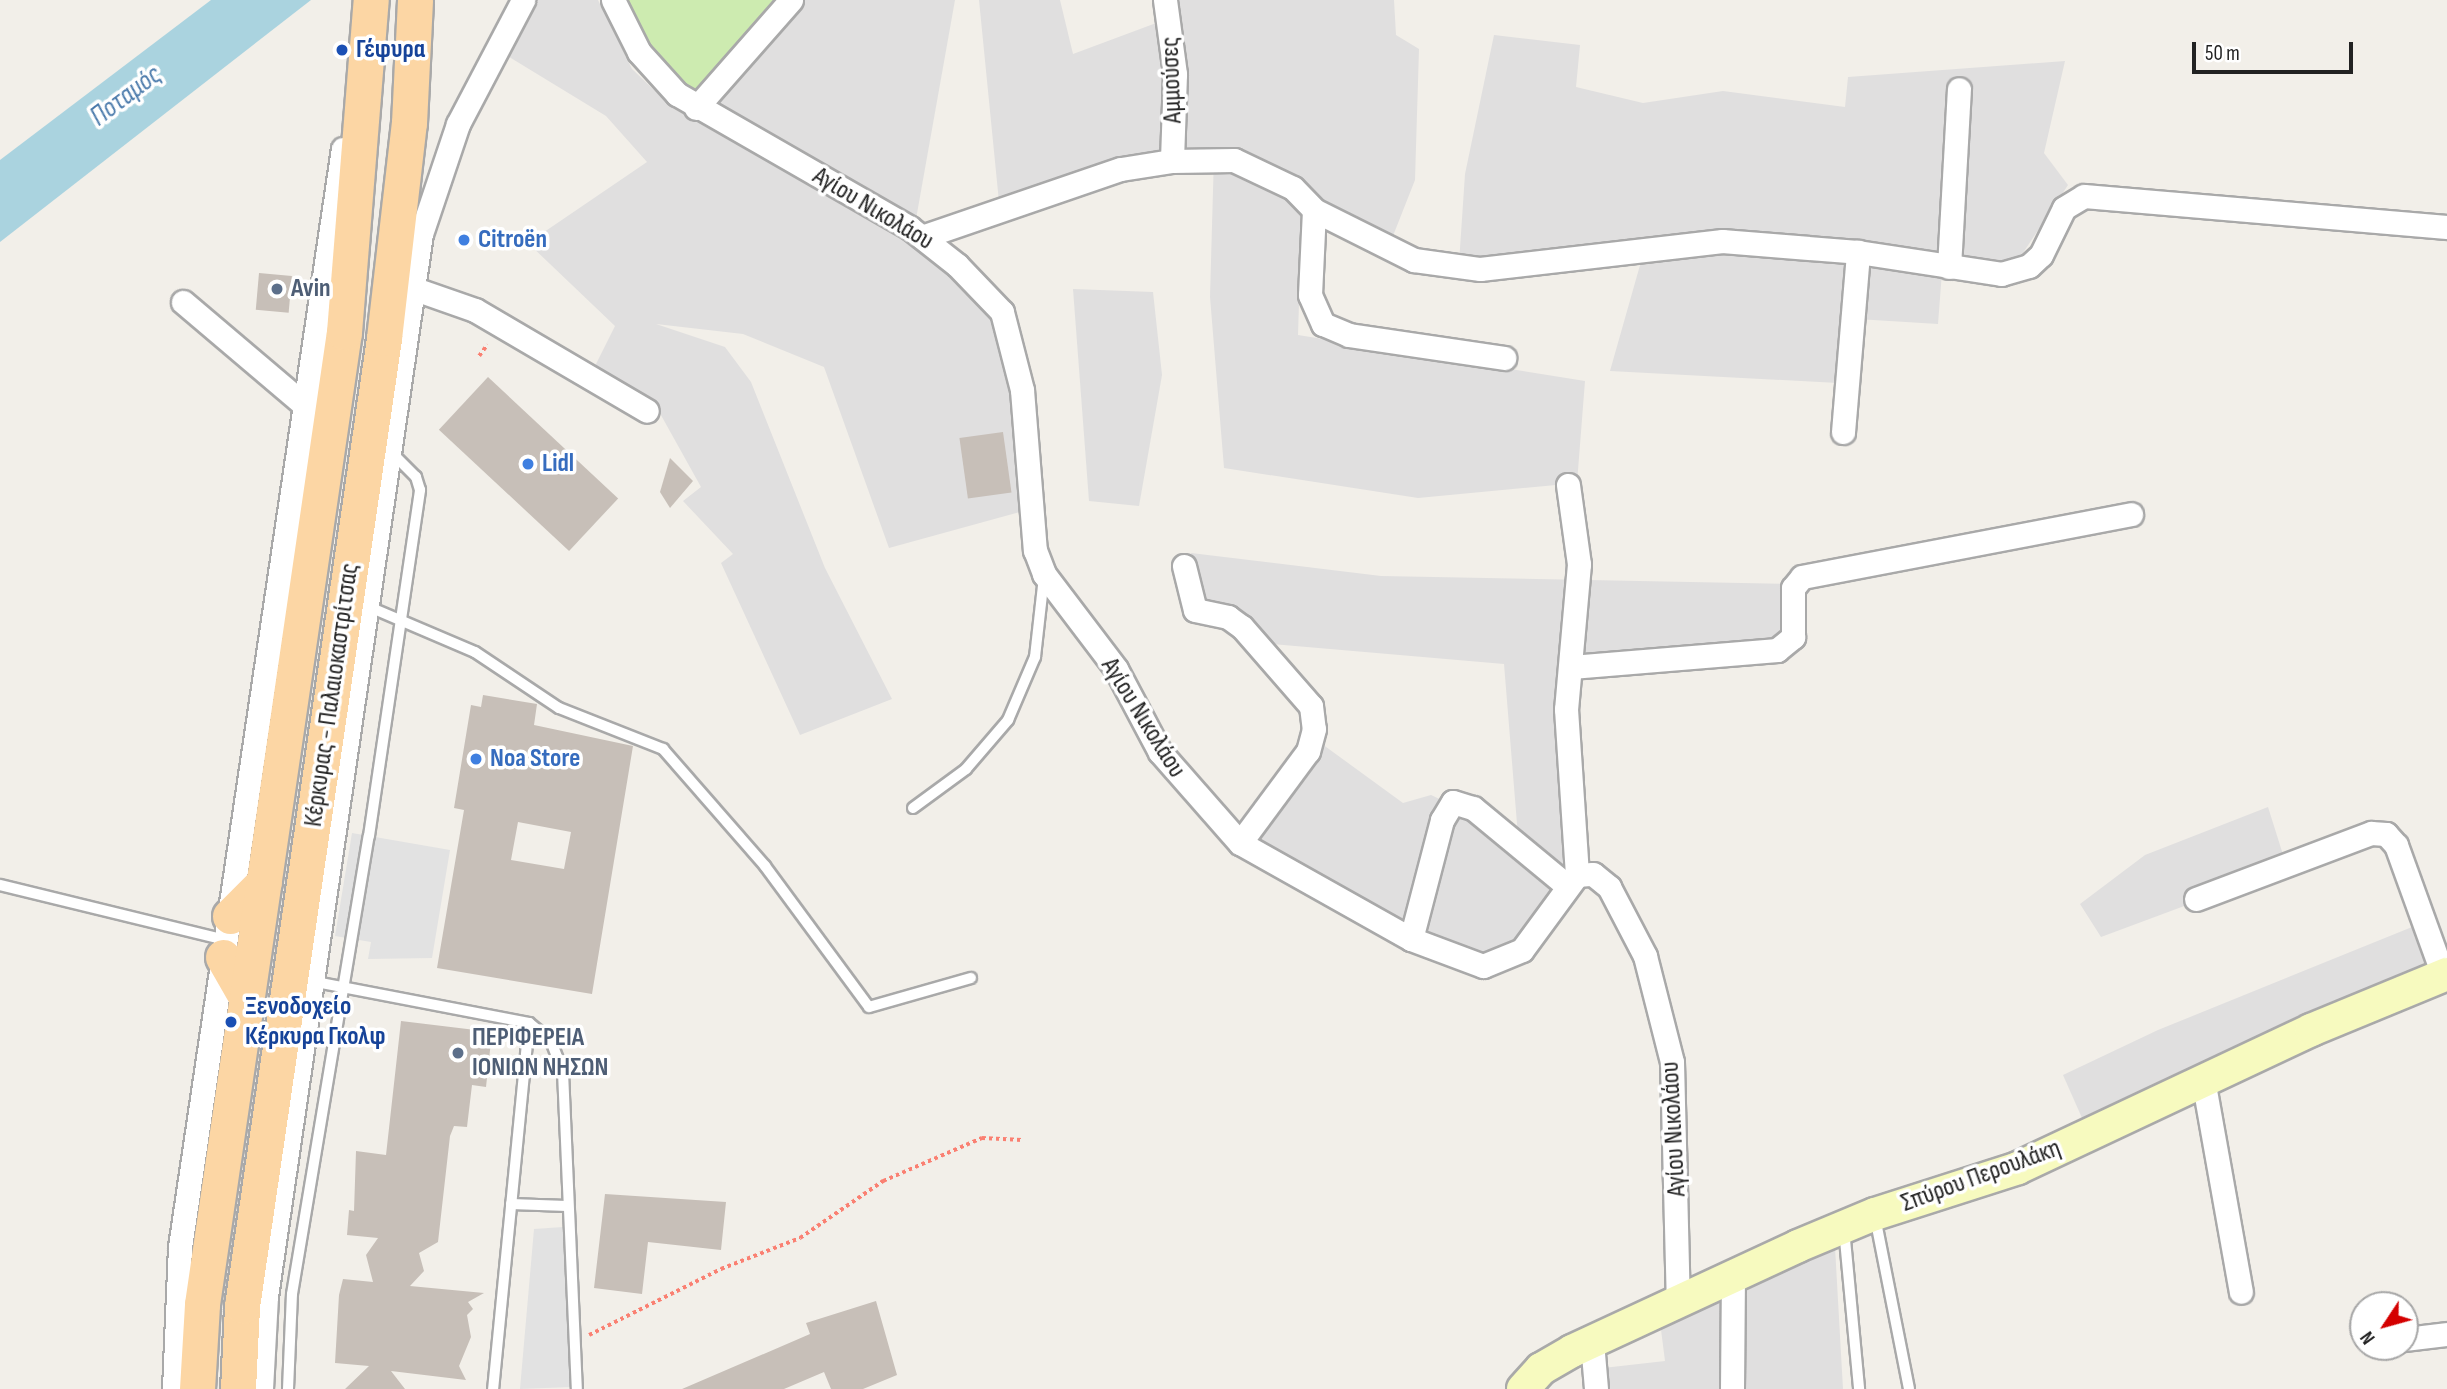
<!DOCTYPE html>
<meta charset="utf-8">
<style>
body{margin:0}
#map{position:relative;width:2447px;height:1389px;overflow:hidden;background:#f2efe9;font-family:"Sofia Sans Condensed",sans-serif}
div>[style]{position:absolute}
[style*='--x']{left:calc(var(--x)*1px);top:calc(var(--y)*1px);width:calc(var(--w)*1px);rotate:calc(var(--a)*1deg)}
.residential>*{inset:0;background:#e0dfdf}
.grass>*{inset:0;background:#cdebb0}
.parking>*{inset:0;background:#e2e2e2}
.water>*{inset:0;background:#aad3df}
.building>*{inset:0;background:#c7bfb8;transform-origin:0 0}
.path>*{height:3.5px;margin-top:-1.75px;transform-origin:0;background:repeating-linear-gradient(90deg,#fa8072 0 3.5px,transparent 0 7px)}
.roads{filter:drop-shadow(2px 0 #a9a9a9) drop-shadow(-2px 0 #a9a9a9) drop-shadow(0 2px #a9a9a9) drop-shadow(0 -2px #a9a9a9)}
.lane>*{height:10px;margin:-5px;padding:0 5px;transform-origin:5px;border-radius:5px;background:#fff}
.street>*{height:23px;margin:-11.5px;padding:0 11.5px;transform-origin:11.5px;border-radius:11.5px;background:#fff}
.secondary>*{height:32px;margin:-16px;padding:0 16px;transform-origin:16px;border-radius:16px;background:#f7fabf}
.primary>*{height:35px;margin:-17.5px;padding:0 17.5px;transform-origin:17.5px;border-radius:17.5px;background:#fcd6a4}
.dots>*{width:19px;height:19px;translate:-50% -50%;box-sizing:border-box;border:4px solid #fff;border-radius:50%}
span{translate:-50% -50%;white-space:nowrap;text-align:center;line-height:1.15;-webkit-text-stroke:7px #fff;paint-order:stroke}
.transit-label{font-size:26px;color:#164399;font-weight:700}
.left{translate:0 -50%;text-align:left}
.street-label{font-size:26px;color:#222}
.shop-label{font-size:26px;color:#366cbe;font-weight:700}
.service-label{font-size:26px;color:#4e5e75;font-weight:700}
.water-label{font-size:28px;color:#4a7aab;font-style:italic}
.north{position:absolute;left:2349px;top:1291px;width:70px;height:70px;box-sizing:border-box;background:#fff;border:2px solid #a7a7a7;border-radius:50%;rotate:234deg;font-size:19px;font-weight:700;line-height:28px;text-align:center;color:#222}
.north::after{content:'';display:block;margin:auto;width:24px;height:32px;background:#d40000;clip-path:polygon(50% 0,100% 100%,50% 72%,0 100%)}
.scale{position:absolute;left:2192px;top:42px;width:161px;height:32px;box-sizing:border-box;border:4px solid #222;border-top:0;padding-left:9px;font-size:21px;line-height:24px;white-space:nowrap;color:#222;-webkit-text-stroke:5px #fff;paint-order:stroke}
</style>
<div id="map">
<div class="residential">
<div style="clip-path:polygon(535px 0,598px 0,632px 69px,674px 109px,919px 241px,1003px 323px,1027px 510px,889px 548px,824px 367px,743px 334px,656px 324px,725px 347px,751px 382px,825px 568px,892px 699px,800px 735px,721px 563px,733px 554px,683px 501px,701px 487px,657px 408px,593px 370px,615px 326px,528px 243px,647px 162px,606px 116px,506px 55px)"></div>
<div style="clip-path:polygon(775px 0,955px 0,916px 219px,695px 99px)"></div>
<div style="clip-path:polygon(979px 0,1060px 0,1073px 54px,1175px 16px,1173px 0,1394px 0,1396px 35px,1419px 49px,1415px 180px,1389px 246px,1302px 208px,1298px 335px,1585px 381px,1577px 483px,1418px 498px,1224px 468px,1210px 297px,1214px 155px,999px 202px)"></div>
<div style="clip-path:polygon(1494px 35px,1580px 45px,1576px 87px,1643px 103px,1723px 91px,1845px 107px,1848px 77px,2065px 61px,2044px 153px,2068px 185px,2017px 262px,1943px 259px,1938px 324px,1841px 318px,1838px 383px,1610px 371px,1646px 244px,1459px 263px,1465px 174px)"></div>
<div style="clip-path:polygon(1073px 289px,1153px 292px,1162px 375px,1139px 506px,1089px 501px)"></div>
<div style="clip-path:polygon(1191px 553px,1381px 576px,1790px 584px,1787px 640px,1565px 661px,1571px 862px,1526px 935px,1513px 947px,1477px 956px,1252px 845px,1322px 744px,1403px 803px,1431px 795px,1518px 836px,1504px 664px,1272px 644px,1242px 619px,1199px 606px)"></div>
<div style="clip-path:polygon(2268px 807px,2285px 861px,2185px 898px,2187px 905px,2101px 937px,2080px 904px,2145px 855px)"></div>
<div style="clip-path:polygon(2417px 925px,2433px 968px,2086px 1127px,2063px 1075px,2158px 1030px)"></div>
<div style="clip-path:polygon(1835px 1247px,1843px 1389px,1604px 1389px,1603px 1368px,1665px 1361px,1660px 1322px)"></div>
</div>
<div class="grass">
<div style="clip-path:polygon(623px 0,775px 0,695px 99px,652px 57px)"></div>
</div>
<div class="parking">
<div style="clip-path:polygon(352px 833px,450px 850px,432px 958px,368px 959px,371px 942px,335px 936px)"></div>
<div style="clip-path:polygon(563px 1227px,571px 1387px,520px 1389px,534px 1229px)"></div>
</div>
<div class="water">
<div style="clip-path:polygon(211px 0,311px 0,0 242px,0 160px)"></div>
</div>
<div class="building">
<div style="left:259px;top:273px;width:33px;height:37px;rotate:5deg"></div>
<div style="left:488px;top:377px;width:178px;height:72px;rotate:43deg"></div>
<div style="left:1003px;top:432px;width:61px;height:44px;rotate:82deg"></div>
<div style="clip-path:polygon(670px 458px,693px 481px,670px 508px,660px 492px)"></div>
<div style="clip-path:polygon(evenodd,483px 695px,537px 704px,534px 725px,633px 746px,592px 994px,437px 968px,464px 810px,454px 808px,471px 705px,481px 707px,483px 695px,518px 822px,571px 832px,564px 869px,511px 860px,518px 822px)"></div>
<div style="clip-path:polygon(401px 1021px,492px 1032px,486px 1087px,472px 1085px,467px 1127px,454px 1126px,450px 1136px,438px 1242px,419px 1253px,424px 1271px,410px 1286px,484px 1293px,468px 1302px,473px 1309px,467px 1315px,471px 1337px,459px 1366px,466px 1380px,391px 1371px,405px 1389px,345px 1389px,369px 1366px,335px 1363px,339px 1295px,343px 1279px,373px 1282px,366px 1255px,378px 1238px,347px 1235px,349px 1210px,354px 1211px,356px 1151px,386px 1155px)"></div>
<div style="clip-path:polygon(605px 1194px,726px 1202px,721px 1250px,648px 1242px,642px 1294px,594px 1288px)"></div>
<div style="clip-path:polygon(876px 1301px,897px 1375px,863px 1389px,831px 1389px,824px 1372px,784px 1389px,682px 1389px,810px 1334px,806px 1323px)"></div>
</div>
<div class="path">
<div style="--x:479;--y:356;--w:14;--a:-54"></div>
<div style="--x:589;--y:1335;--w:148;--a:-26.6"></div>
<div style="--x:721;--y:1269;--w:85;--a:-21.4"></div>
<div style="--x:800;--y:1238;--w:101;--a:-34.5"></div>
<div style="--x:883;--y:1181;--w:108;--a:-23.5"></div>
<div style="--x:982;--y:1138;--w:41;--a:2.8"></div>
</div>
<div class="roads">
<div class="lane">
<div style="--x:367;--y:606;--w:117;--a:23.1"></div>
<div style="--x:475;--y:652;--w:101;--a:33.7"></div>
<div style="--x:559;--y:708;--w:112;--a:21.5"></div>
<div style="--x:663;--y:749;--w:155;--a:48.9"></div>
<div style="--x:765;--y:866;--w:175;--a:53.6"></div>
<div style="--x:869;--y:1007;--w:106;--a:-15.9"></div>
<div style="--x:913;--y:808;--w:66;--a:-36.3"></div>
<div style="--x:966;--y:769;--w:65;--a:-49.4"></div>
<div style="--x:1008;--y:720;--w:69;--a:-66.8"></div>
<div style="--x:1035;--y:657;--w:81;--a:-83.6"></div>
<div style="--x:0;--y:885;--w:233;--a:13.7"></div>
<div style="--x:311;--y:981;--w:222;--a:10.9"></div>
<div style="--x:529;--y:1023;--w:368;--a:95.6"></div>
<div style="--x:529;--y:1023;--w:28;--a:39"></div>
<div style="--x:551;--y:1041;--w:33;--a:69"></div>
<div style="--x:563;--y:1072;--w:317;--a:87.5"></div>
<div style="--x:511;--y:1204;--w:56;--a:2"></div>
<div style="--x:1875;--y:1217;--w:175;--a:78.8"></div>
<div style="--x:1844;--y:1229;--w:161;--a:84.6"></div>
<div style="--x:288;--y:1389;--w:95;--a:-87.6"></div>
<div style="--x:292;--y:1294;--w:464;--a:-80.5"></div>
<div style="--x:369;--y:836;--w:350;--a:-81.6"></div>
<div style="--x:420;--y:490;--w:14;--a:-107"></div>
<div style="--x:416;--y:477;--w:37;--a:-135"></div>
</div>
<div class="street">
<div style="--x:613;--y:0;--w:58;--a:63.4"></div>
<div style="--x:639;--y:52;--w:57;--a:47.9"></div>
<div style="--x:677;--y:94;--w:269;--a:29.9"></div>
<div style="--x:910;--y:228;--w:60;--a:38.2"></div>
<div style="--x:957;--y:265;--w:65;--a:46.2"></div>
<div style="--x:1002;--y:312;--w:81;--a:75.6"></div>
<div style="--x:1022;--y:390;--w:161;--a:85.4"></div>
<div style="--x:1035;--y:550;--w:26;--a:69"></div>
<div style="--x:1044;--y:574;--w:119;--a:52.8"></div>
<div style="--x:1116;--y:669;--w:94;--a:62.1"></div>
<div style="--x:1160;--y:752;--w:121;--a:48.7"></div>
<div style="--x:1240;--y:843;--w:196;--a:29.3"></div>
<div style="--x:1411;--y:939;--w:77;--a:20.6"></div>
<div style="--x:1483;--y:966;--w:42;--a:-22.3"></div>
<div style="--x:1522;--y:950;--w:93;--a:-53.7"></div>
<div style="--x:1577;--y:875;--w:16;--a:-4"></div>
<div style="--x:1593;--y:874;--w:21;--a:39"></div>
<div style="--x:1609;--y:887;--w:78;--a:62.4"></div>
<div style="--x:1645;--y:956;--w:109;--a:75.7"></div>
<div style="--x:1672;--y:1062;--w:241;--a:88.6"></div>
<div style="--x:1165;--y:0;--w:75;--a:82.3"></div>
<div style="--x:1175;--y:74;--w:87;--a:92"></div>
<div style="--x:696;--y:108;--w:144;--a:-48.7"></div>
<div style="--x:1314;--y:210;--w:112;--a:26.6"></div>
<div style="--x:1414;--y:260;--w:67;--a:7.8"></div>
<div style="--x:1480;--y:269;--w:244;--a:-6.6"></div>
<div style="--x:1722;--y:241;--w:136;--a:4.6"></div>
<div style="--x:1858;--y:252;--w:145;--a:8.7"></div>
<div style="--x:2001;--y:274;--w:29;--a:-16"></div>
<div style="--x:2029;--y:266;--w:16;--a:-43"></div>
<div style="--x:2041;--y:255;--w:52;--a:-63.9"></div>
<div style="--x:2064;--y:208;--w:23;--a:-31"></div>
<div style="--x:2084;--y:196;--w:364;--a:4.9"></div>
<div style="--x:922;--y:237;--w:210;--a:-18.9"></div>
<div style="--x:1121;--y:169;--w:52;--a:-8.9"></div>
<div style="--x:1172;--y:161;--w:62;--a:-0.9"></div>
<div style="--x:1234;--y:160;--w:65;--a:25.4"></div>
<div style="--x:1293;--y:188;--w:30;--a:46"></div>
<div style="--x:1314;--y:210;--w:85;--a:92.7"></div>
<div style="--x:1310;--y:295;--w:32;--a:66"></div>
<div style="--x:1323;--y:324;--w:28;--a:23"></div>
<div style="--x:1349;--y:335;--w:157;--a:8.4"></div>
<div style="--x:1949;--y:267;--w:178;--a:-86.8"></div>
<div style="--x:412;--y:288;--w:67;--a:19.2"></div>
<div style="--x:475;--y:310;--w:199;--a:30.4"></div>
<div style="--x:183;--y:302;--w:164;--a:40.3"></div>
<div style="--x:1843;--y:432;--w:181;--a:-85.2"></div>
<div style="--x:1568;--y:485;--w:80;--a:82.1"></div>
<div style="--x:1579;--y:564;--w:146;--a:95.1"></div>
<div style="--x:1566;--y:709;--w:166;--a:86.2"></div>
<div style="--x:1184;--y:566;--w:45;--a:76"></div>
<div style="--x:1195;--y:610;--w:34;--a:12"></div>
<div style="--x:1228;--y:617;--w:17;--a:36"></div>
<div style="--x:1242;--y:627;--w:105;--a:48.9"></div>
<div style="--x:1311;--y:706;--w:23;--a:83"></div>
<div style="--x:1314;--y:729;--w:23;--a:105"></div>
<div style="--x:1308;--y:751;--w:114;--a:126.5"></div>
<div style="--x:1571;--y:667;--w:207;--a:-4.7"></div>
<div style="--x:1777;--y:650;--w:21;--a:-39"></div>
<div style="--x:1793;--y:637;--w:49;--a:-90"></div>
<div style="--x:1793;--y:588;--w:14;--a:-51"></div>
<div style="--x:1802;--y:577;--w:335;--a:-10.8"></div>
<div style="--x:2196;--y:899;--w:187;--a:-20.7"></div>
<div style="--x:2371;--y:833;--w:15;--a:4"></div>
<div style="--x:2386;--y:834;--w:15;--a:48"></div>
<div style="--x:2396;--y:845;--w:138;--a:70.1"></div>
<div style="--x:1411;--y:939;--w:123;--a:-75.4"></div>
<div style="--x:1442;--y:820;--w:21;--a:-59"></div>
<div style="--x:1453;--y:802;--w:21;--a:17"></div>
<div style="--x:1473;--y:808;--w:121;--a:39.6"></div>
<div style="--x:2203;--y:1079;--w:216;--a:79.9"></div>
<div style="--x:2405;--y:1339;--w:42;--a:-6.8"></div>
<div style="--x:1592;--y:1342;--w:47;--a:85.1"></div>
<div style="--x:174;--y:1389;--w:142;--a:-87.6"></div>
<div style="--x:180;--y:1247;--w:1110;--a:-81.56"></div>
<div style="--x:261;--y:1389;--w:93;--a:-86.9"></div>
<div style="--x:266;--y:1296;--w:1073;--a:-81.7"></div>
<div style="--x:421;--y:234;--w:116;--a:-71.4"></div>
<div style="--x:458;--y:124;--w:140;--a:-62.3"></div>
<div style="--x:1732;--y:1389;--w:112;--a:-89.5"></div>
</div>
<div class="secondary">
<div style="--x:1523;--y:1389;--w:27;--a:-48"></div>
<div style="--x:1541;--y:1369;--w:36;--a:-30"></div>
<div style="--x:1572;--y:1351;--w:249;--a:-24.9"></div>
<div style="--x:1798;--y:1246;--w:83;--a:-22.6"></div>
<div style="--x:1875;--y:1214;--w:150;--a:-17.8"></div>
<div style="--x:2018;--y:1168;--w:324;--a:-25.2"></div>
<div style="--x:2311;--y:1030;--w:147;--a:-22.4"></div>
</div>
<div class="primary">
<div style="--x:230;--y:916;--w:48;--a:-45"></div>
<div style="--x:223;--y:957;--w:48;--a:60.3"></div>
<div style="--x:197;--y:1389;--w:85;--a:-86.6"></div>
<div style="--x:202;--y:1304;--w:982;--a:-81.69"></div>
<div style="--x:344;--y:332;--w:333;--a:-85.4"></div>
<div style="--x:238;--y:1389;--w:83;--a:-87.2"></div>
<div style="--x:242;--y:1306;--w:978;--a:-81.65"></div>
<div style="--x:384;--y:338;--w:216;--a:-83.4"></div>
<div style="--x:409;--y:123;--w:123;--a:-87.2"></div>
</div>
</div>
<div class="dots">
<div style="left:342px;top:50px;background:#1a4fb4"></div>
<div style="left:464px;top:240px;background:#3f7fe0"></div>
<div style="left:277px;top:289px;background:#5c6f8a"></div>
<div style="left:528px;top:464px;background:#3f7fe0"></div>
<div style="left:476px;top:759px;background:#3f7fe0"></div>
<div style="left:231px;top:1022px;background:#1a4fb4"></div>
<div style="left:458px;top:1053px;background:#5c6f8a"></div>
</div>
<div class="transit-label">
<span class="left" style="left:356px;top:50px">Γέφυρα</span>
<span class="left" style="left:245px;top:1022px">Ξενοδοχείο<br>Κέρκυρα Γκολφ</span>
</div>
<div class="street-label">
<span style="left:1172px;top:80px;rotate:-92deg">Αμμούσες</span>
<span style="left:873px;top:209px;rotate:31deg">Αγίου Νικολάου</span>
<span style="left:332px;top:695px;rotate:-82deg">Κέρκυρας - Παλαιοκαστρίτσας</span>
<span style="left:1143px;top:718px;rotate:58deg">Αγίου Νικολάου</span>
<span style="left:1674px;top:1129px;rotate:-93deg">Αγίου Νικολάου</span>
<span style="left:1981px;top:1176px;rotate:-20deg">Σπύρου Περουλάκη</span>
</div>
<div class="shop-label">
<span class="left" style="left:478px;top:240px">Citroën</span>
<span class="left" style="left:542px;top:464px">Lidl</span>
<span class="left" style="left:490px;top:759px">Noa Store</span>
</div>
<div class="service-label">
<span class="left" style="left:291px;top:289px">Avin</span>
<span class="left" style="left:472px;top:1053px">ΠΕΡΙΦΕΡΕΙΑ<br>ΙΟΝΙΩΝ ΝΗΣΩΝ</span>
</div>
<div class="water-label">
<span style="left:126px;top:96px;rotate:-37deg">Ποταμός</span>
</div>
<div class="north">N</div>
<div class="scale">50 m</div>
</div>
